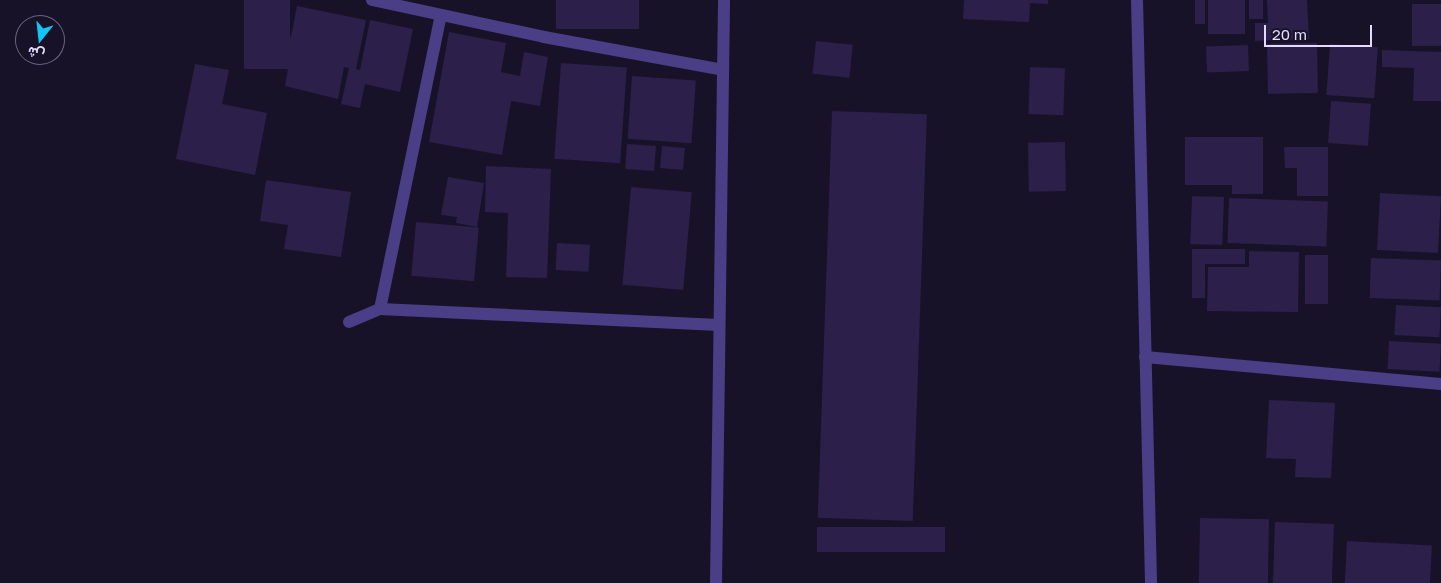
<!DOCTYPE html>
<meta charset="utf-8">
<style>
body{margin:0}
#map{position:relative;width:1441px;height:583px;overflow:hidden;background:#181229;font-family:"Golos Text",Vazirmatn,sans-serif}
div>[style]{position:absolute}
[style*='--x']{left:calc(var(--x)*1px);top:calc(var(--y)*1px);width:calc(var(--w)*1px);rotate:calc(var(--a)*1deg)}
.building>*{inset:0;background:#2c1f4a;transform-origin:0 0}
.minor>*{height:12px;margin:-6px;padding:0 6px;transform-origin:6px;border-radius:6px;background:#4a3f86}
span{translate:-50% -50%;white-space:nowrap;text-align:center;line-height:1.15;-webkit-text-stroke:4.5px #181229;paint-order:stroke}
.north{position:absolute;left:15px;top:15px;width:50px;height:50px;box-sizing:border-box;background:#181229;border:1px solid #69637e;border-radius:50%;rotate:196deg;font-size:14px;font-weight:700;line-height:20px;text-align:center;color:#e3dcfd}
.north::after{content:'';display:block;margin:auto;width:18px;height:22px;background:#11c5f5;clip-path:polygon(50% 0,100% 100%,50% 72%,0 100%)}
.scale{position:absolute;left:1264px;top:25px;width:108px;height:22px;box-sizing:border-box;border:2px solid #e3dcfd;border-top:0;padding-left:6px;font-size:15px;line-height:18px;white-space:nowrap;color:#e3dcfd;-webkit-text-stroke:4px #181229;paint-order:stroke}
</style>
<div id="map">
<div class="building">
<div style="left:244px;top:0;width:46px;height:69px"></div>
<div style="left:556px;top:0;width:83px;height:29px"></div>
<div style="clip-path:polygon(964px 0,1048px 0,1048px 4px,1030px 3px,1029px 22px,963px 19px)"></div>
<div style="left:1195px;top:0;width:10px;height:24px"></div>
<div style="left:1208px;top:0;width:37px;height:34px"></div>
<div style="left:1249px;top:0;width:14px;height:19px"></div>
<div style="clip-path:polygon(1267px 0,1307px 0,1309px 39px,1255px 41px,1255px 23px,1268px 23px)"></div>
<div style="left:1412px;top:4px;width:29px;height:42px"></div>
<div style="clip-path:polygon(297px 6px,366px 20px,356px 69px,360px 70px,370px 20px,413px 29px,400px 92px,365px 84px,360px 108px,341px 104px,349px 68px,344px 67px,338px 99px,285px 86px,290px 57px,281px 55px,285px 36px,291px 37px)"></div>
<div style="clip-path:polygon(449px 32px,506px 43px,501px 72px,520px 76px,524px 52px,548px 57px,540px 106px,511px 101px,502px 155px,429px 142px)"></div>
<div style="left:816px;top:41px;width:37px;height:33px;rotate:6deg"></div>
<div style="left:1317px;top:43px;width:50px;height:50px;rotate:89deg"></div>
<div style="left:1330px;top:44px;width:48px;height:51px;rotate:4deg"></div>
<div style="left:1248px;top:45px;width:26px;height:42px;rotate:88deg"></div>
<div style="clip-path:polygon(1382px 50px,1441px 52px,1441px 101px,1413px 101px,1414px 68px,1382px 67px)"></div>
<div style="left:561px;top:63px;width:66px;height:96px;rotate:4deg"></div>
<div style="clip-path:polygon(195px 64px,229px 70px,222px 104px,267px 113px,255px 175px,176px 159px)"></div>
<div style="left:1030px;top:67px;width:35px;height:47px;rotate:2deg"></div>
<div style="left:632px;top:76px;width:64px;height:63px;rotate:4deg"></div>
<div style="left:1331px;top:101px;width:40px;height:42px;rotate:4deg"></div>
<div style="left:832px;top:111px;width:95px;height:407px;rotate:2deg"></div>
<div style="clip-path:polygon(1185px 137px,1263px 137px,1263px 194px,1232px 194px,1232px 185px,1185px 185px)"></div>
<div style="left:1065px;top:142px;width:49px;height:37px;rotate:89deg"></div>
<div style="left:627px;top:144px;width:29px;height:25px;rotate:4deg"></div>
<div style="left:662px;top:146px;width:23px;height:22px;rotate:5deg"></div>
<div style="clip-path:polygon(1284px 147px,1328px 147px,1328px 196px,1297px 196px,1297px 168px,1285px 168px)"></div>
<div style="clip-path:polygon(486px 166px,551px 169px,547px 278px,506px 277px,508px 213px,485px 212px)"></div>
<div style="clip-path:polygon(448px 177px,484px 183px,477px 227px,456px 223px,457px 217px,441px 215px)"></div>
<div style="clip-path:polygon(266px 180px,351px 192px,341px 257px,284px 249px,288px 225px,260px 221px)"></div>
<div style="left:631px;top:187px;width:61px;height:98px;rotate:5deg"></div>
<div style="left:1380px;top:193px;width:61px;height:57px;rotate:3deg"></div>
<div style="left:1192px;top:196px;width:32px;height:48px;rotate:2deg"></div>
<div style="left:1229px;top:198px;width:99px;height:45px;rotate:2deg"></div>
<div style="left:416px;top:222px;width:63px;height:54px;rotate:5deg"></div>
<div style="left:557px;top:243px;width:33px;height:27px;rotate:3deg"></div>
<div style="clip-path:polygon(1192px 249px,1245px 249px,1245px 264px,1205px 264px,1205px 298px,1192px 298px)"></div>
<div style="clip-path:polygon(1249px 251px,1299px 252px,1298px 312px,1207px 311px,1208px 267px,1249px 267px)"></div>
<div style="left:1305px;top:255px;width:23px;height:49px"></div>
<div style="left:1371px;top:258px;width:70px;height:40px;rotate:2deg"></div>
<div style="left:1396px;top:305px;width:45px;height:30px;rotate:3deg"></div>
<div style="left:1389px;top:341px;width:52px;height:28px;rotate:3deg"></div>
<div style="clip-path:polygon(1269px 400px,1335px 403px,1331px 478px,1295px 477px,1296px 459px,1266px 458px)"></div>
<div style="left:1200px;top:518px;width:69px;height:65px;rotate:1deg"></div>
<div style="left:1275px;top:522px;width:59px;height:61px;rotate:2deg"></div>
<div style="left:817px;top:527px;width:128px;height:25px"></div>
<div style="left:1347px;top:541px;width:85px;height:42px;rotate:3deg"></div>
</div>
<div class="minor">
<div style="--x:372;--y:0;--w:176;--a:12.1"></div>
<div style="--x:544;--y:37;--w:182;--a:10.4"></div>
<div style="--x:1137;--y:0;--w:583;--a:88.62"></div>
<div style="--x:380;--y:309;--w:300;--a:-78.3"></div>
<div style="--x:349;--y:322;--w:34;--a:-23"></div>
<div style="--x:380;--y:309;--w:339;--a:2.7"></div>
<div style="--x:1145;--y:357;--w:297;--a:5.2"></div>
<div style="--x:716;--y:583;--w:583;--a:-89.21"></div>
</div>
<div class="north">ش</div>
<div class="scale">20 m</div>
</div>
